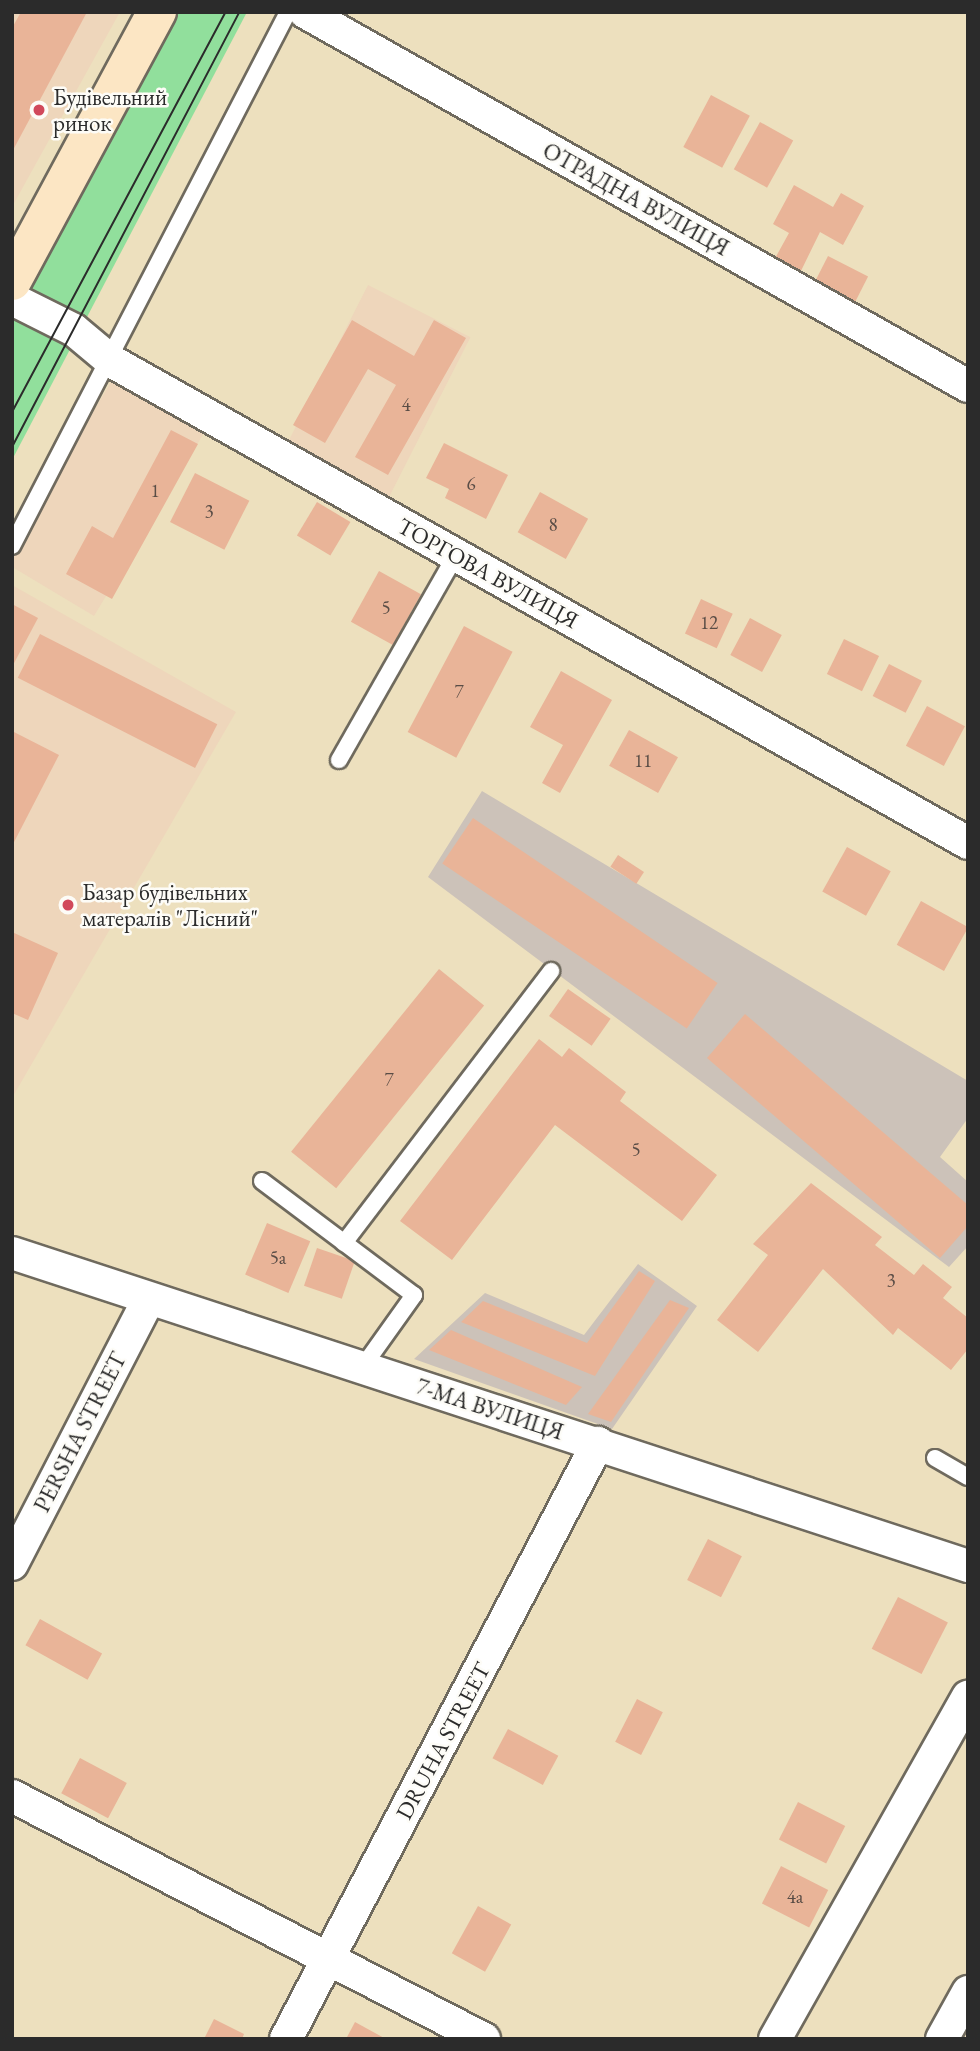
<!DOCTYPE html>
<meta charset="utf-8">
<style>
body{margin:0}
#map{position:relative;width:980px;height:2051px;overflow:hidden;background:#ede0be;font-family:"EB Garamond",serif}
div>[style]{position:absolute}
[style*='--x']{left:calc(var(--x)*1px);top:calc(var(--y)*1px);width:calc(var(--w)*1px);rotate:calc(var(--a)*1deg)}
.built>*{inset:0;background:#eed6bb;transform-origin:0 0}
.industrial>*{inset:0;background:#ccc2b9}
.green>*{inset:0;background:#91df9c}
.building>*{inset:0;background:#e9b498;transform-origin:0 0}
.roads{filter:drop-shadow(2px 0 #6f6a5e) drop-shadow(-2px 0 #6f6a5e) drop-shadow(0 2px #6f6a5e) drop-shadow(0 -2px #6f6a5e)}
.service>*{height:16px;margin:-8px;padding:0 8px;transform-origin:8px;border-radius:8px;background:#fff}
.minor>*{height:32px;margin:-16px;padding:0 16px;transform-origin:16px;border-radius:16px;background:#fff}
.secondary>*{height:38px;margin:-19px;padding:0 19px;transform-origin:19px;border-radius:19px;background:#fce6c4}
.tram>*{height:2px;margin:-1px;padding:0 1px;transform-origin:1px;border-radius:1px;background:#2b2b2b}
.dots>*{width:19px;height:19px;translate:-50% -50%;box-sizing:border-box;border:4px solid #fdfcf7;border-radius:50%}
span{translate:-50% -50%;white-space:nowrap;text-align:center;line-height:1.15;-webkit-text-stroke:5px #fdfcf7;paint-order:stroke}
.number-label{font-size:19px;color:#5a4d46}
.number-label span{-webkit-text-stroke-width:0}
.poi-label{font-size:23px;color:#2b2b2b}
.left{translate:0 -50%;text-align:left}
.street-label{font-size:23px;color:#2b2b2b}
.frame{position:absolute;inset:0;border:14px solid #2b2b2b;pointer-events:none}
</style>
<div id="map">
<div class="built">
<div style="clip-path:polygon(12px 12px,120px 12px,12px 207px)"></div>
<div style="left:368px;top:285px;width:115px;height:181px;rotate:27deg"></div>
<div style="left:117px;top:372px;width:106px;height:221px;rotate:31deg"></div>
<div style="clip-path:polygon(12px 585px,236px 712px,12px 1098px)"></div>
</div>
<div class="industrial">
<div style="clip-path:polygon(482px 791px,968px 1081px,968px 1118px,940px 1157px,968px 1182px,968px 1246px,949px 1267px,428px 877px)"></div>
<div style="clip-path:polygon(638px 1264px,697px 1306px,612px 1429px,414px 1359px,485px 1293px,584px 1335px)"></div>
</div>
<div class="green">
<div style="clip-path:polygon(172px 12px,247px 12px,12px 460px,12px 319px)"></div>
</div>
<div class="building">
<div style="clip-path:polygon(21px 12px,87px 12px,12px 152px,12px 28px)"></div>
<div style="left:711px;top:95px;width:44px;height:59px;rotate:28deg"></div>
<div style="left:760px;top:122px;width:38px;height:54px;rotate:29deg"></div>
<div style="clip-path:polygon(794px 185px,833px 207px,841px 193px,864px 206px,843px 245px,820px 232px,798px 277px,773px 262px,789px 233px,773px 224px)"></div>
<div style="left:828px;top:256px;width:45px;height:37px;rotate:27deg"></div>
<div style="clip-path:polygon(352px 320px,414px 356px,434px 320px,466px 338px,388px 475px,355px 457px,396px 385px,368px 369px,325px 443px,293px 425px)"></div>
<div style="clip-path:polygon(171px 430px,198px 444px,112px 599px,66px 574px,92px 526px,113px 538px)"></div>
<div style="clip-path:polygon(444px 443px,508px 475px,486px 519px,445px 498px,449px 489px,426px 478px)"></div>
<div style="left:195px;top:473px;width:61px;height:55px;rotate:27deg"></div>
<div style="left:540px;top:492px;width:55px;height:46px;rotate:29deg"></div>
<div style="left:317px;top:502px;width:39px;height:39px;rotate:31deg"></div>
<div style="left:379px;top:571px;width:48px;height:58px;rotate:29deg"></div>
<div style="left:701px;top:599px;width:35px;height:38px;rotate:25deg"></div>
<div style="clip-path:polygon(12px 604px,38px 618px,12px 667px)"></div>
<div style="left:750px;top:618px;width:36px;height:42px;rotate:28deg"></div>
<div style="left:464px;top:626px;width:55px;height:120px;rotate:28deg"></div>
<div style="left:40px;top:634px;width:199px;height:49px;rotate:27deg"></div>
<div style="left:844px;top:639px;width:39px;height:39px;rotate:26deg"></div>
<div style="left:889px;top:664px;width:37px;height:36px;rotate:27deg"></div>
<div style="clip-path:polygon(561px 671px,612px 700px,560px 793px,542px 783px,563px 745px,530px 727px)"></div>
<div style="left:927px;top:706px;width:43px;height:45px;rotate:28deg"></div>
<div style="left:629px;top:730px;width:56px;height:41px;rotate:29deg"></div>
<div style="clip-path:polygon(12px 731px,59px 755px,12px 846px)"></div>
<div style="left:473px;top:818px;width:295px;height:55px;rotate:34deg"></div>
<div style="left:847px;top:847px;width:50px;height:51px;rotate:29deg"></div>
<div style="left:618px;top:855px;width:31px;height:14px;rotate:33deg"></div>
<div style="left:921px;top:901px;width:54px;height:50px;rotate:29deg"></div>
<div style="clip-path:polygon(12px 932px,58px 953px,28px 1020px,12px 1013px)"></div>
<div style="left:439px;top:969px;width:58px;height:235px;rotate:39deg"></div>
<div style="left:568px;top:989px;width:52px;height:33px;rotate:35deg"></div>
<div style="clip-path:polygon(745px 1014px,968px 1205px,968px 1226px,940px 1258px,707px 1058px)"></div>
<div style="clip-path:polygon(539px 1039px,562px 1057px,569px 1048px,626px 1092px,620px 1101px,717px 1175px,682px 1221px,555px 1125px,452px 1260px,400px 1221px)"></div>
<div style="clip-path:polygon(811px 1183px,882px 1237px,875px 1245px,914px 1275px,923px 1264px,952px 1287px,943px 1298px,968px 1318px,968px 1349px,951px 1370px,898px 1328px,893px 1335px,823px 1269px,758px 1352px,717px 1320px,768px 1255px,753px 1244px)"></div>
<div style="left:267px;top:1223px;width:47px;height:56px;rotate:23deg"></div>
<div style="left:317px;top:1248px;width:40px;height:40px;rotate:19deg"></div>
<div style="clip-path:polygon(639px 1271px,655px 1281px,595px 1376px,461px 1322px,483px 1301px,587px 1343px)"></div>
<div style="clip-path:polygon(670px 1300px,689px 1308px,611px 1422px,588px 1414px)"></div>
<div style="clip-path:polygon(451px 1330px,582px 1387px,566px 1405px,429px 1350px)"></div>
<div style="left:708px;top:1539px;width:38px;height:46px;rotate:27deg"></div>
<div style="left:898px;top:1597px;width:56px;height:58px;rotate:27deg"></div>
<div style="left:40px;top:1619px;width:71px;height:30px;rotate:29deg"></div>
<div style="left:637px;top:1699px;width:29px;height:48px;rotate:27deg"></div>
<div style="left:508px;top:1729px;width:57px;height:33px;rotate:28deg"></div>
<div style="left:80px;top:1758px;width:53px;height:40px;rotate:28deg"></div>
<div style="left:798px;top:1802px;width:53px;height:42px;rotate:27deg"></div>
<div style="left:781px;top:1866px;width:53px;height:42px;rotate:27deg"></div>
<div style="left:478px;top:1906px;width:38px;height:54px;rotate:29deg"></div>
<div style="clip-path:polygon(214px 2019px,244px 2034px,242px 2039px,204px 2039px)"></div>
<div style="clip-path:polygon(355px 2022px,386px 2039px,346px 2039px)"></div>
</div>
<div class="roads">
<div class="service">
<div style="--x:12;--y:546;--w:601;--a:-62.67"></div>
<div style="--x:339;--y:760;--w:236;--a:-60.3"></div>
<div style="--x:262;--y:1181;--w:190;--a:36.9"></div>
<div style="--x:414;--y:1295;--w:90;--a:125.5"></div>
<div style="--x:344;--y:1243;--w:342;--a:-52.7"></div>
<div style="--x:935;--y:1458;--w:38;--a:30"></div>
</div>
<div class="minor">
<div style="--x:305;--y:12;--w:761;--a:29.43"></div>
<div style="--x:12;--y:299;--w:69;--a:26.6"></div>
<div style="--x:74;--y:330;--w:48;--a:40"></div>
<div style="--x:111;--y:361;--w:983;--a:29.35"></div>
<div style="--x:12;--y:1253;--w:1006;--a:18.13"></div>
<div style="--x:12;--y:1564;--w:297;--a:-62.7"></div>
<div style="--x:12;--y:1796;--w:531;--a:27.24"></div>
<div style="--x:286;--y:2039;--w:673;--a:-62.37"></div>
<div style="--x:775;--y:2039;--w:393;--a:-60.6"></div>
<div style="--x:942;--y:2039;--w:54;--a:-61"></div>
</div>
<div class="secondary">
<div style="--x:12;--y:281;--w:306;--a:-61.7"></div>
</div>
</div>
<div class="tram">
<div style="--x:12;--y:412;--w:454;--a:-61.9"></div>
<div style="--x:12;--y:447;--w:491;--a:-62.4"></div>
</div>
<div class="dots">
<div style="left:39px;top:110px;background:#d1495b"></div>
<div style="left:68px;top:905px;background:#d1495b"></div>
</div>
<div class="number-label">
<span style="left:406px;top:405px">4</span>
<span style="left:471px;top:484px">6</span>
<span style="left:155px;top:491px">1</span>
<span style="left:209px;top:512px">3</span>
<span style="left:553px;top:525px">8</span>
<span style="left:386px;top:608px">5</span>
<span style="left:709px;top:623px">12</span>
<span style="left:459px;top:692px">7</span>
<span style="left:643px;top:761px">11</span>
<span style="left:389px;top:1080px">7</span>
<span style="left:636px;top:1150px">5</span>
<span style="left:278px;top:1258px">5а</span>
<span style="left:891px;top:1281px">3</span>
<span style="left:795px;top:1897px">4а</span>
</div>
<div class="poi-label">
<span class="left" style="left:53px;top:110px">Будівельний<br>ринок</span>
<span class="left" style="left:82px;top:905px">Базар будівельних<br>матералів "Лісний"</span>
</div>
<div class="street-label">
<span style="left:636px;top:199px;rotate:29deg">ОТРАДНА ВУЛИЦЯ</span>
<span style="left:488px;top:573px;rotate:29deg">ТОРГОВА ВУЛИЦЯ</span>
<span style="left:490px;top:1409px;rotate:18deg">7-МА ВУЛИЦЯ</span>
<span style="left:80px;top:1432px;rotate:-63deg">PERSHA STREET</span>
<span style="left:443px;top:1741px;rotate:-62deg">DRUHA STREET</span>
</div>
<div class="frame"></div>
</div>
